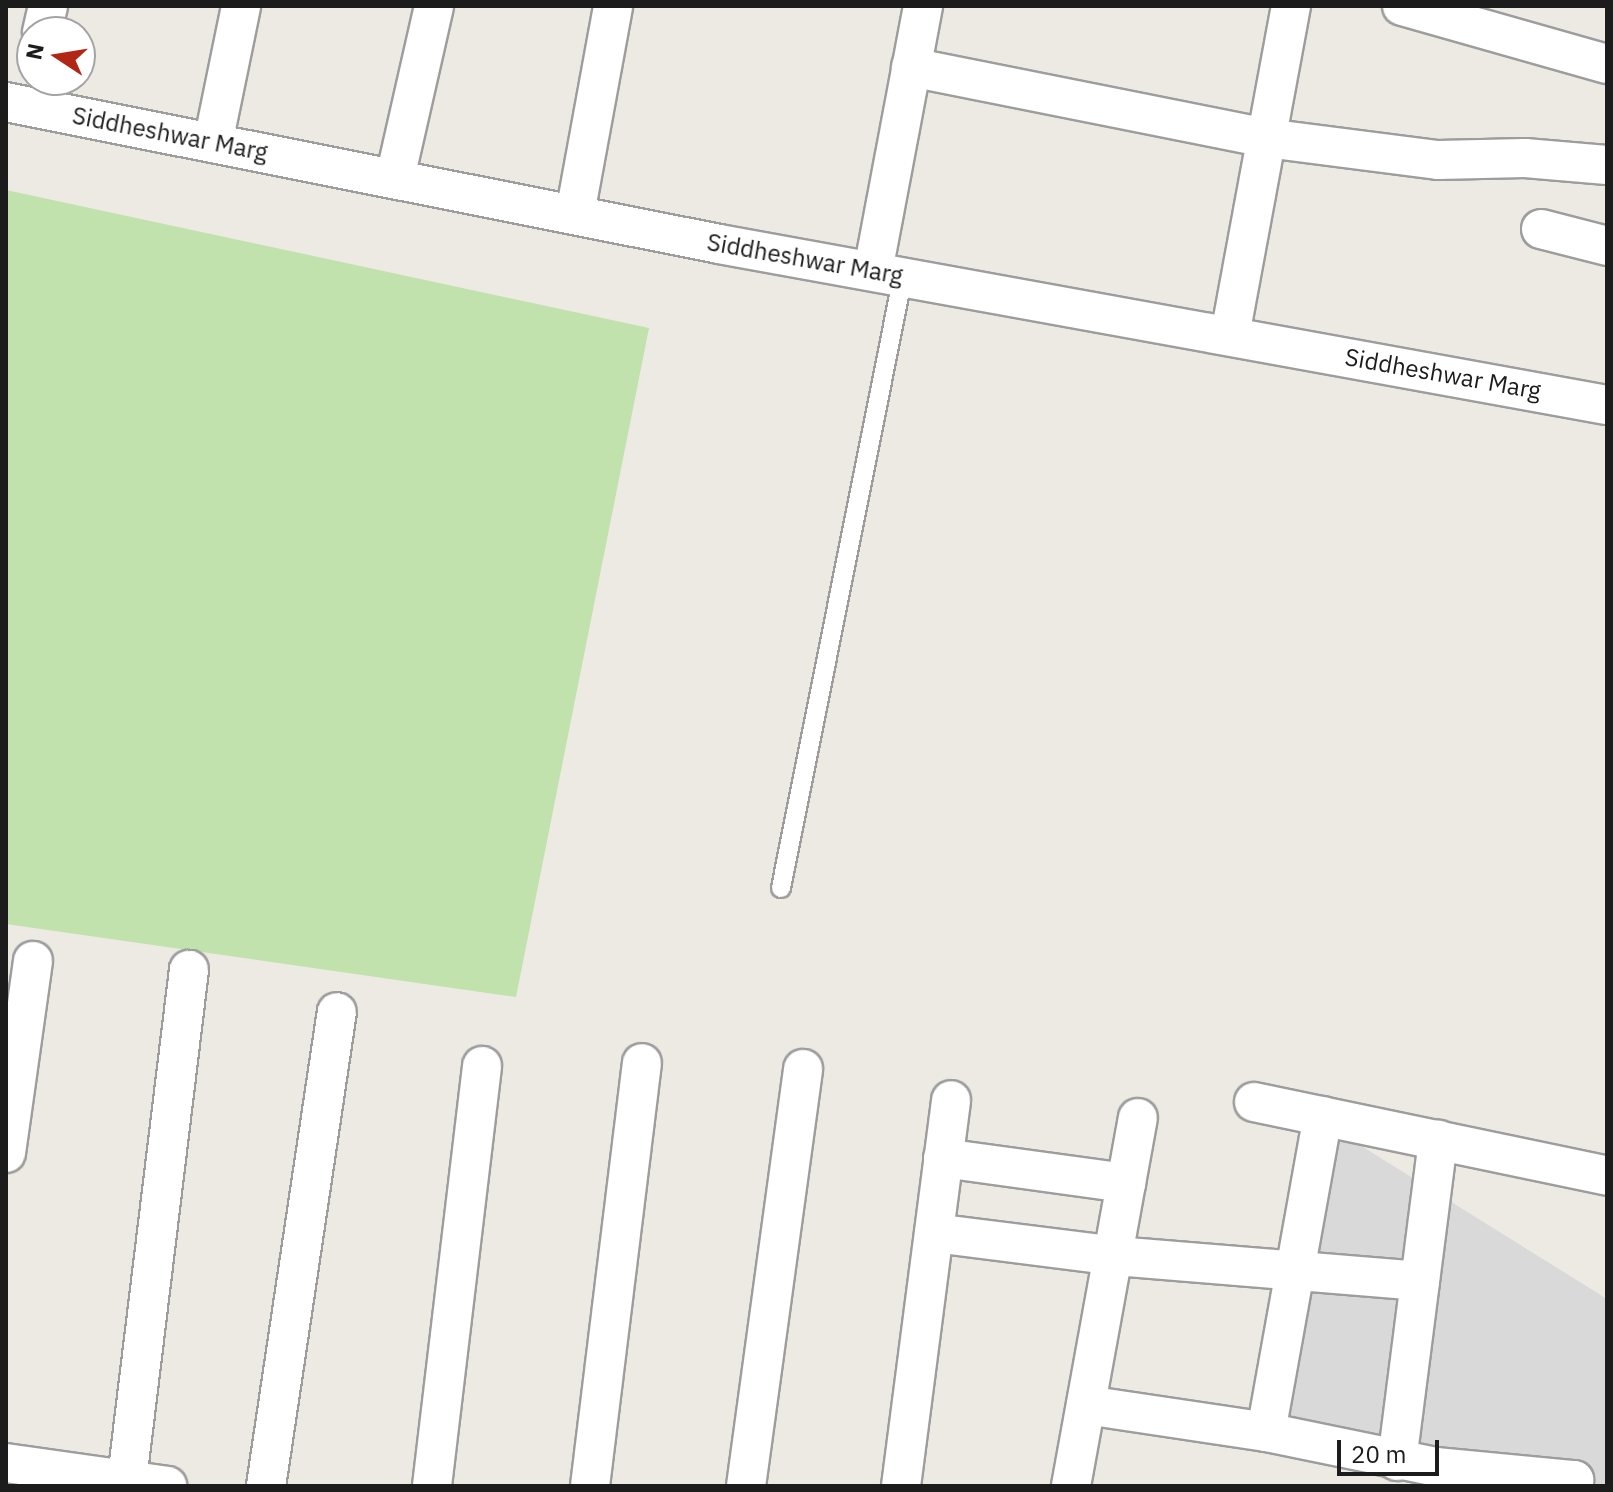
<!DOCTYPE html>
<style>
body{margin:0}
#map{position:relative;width:1613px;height:1492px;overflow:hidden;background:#eceae2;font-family:"IBM Plex Sans",sans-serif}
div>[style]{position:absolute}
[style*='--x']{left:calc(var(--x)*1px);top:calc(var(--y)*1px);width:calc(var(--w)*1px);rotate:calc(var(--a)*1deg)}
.residential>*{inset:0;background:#dad9d9}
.grass>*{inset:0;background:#c1e1ad}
.roads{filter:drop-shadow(2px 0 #9d9d9d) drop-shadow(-2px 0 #9d9d9d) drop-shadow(0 2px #9d9d9d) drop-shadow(0 -2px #9d9d9d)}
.service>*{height:18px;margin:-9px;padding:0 9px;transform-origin:9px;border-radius:9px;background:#fff}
.minor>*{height:38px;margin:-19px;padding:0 19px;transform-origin:19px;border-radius:19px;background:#fff}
span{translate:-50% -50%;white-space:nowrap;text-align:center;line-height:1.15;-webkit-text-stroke:7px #fff;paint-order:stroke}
.street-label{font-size:24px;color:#1c1c1c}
.frame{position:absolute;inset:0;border:8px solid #1c1c1c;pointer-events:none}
.north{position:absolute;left:16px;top:16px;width:80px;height:80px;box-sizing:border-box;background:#fff;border:2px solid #a4a4a4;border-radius:50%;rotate:282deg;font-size:22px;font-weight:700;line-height:32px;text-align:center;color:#1c1c1c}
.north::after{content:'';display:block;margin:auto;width:28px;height:36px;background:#b22615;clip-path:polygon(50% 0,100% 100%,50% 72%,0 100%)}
.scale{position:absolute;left:1337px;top:1440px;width:102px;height:36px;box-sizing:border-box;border:4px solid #1c1c1c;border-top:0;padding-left:10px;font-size:24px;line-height:28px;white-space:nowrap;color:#1c1c1c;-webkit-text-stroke:6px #fff;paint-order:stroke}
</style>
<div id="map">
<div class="residential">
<div style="clip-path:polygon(1310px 1114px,1607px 1299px,1607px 1486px,1573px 1486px,1265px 1438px)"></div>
</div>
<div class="grass">
<div style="clip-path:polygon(6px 190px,649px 328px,516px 997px,6px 924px)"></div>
</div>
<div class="roads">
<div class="service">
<div style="--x:781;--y:888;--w:624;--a:-78.73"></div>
</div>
<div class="minor">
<div style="--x:1402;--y:6;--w:213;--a:15.8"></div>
<div style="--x:42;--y:32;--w:27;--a:-77"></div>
<div style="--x:911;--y:67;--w:362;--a:11.3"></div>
<div style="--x:1266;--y:138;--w:173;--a:7.3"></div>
<div style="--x:1438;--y:160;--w:87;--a:-1.3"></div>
<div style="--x:1525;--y:158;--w:82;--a:4.9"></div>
<div style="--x:6;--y:102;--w:727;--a:11.26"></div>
<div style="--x:719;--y:244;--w:902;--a:10.28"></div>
<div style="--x:213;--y:143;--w:140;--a:-78.4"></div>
<div style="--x:395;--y:178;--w:176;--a:-77.2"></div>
<div style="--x:575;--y:214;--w:211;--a:-79.6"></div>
<div style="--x:1541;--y:229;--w:68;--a:14.4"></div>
<div style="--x:873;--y:271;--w:270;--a:-79.3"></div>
<div style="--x:1230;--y:335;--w:335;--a:-79.5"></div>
<div style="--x:1254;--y:1102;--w:361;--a:11.8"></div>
<div style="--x:6;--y:1153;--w:194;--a:-82"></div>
<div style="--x:943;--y:1158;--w:185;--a:7.8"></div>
<div style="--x:934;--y:1233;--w:183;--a:7.2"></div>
<div style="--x:1116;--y:1256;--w:305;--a:4.7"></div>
<div style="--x:1086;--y:1405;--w:182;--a:8.5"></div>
<div style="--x:1266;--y:1432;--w:174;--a:11.6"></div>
<div style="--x:1436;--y:1467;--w:139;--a:5.4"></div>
<div style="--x:1574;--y:1480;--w:6;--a:90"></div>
<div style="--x:1266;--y:1432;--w:321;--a:-79.8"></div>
<div style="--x:1397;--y:1461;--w:324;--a:-82.7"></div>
<div style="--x:6;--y:1463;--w:163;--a:8.1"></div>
<div style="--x:127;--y:1479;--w:513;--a:-83.06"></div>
<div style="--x:266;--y:1486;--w:479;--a:-81.5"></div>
<div style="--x:432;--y:1486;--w:423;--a:-83.2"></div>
<div style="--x:590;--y:1486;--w:426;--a:-83"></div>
<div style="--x:746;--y:1486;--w:421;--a:-82.2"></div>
<div style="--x:901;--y:1486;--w:389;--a:-82.6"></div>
<div style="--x:1071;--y:1486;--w:374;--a:-79.7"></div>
</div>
</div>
<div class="street-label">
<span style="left:170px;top:134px;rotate:11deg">Siddheshwar Marg</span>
<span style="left:805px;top:259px;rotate:10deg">Siddheshwar Marg</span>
<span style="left:1443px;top:374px;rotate:10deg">Siddheshwar Marg</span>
</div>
<div class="frame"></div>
<div class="north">N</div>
<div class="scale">20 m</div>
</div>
